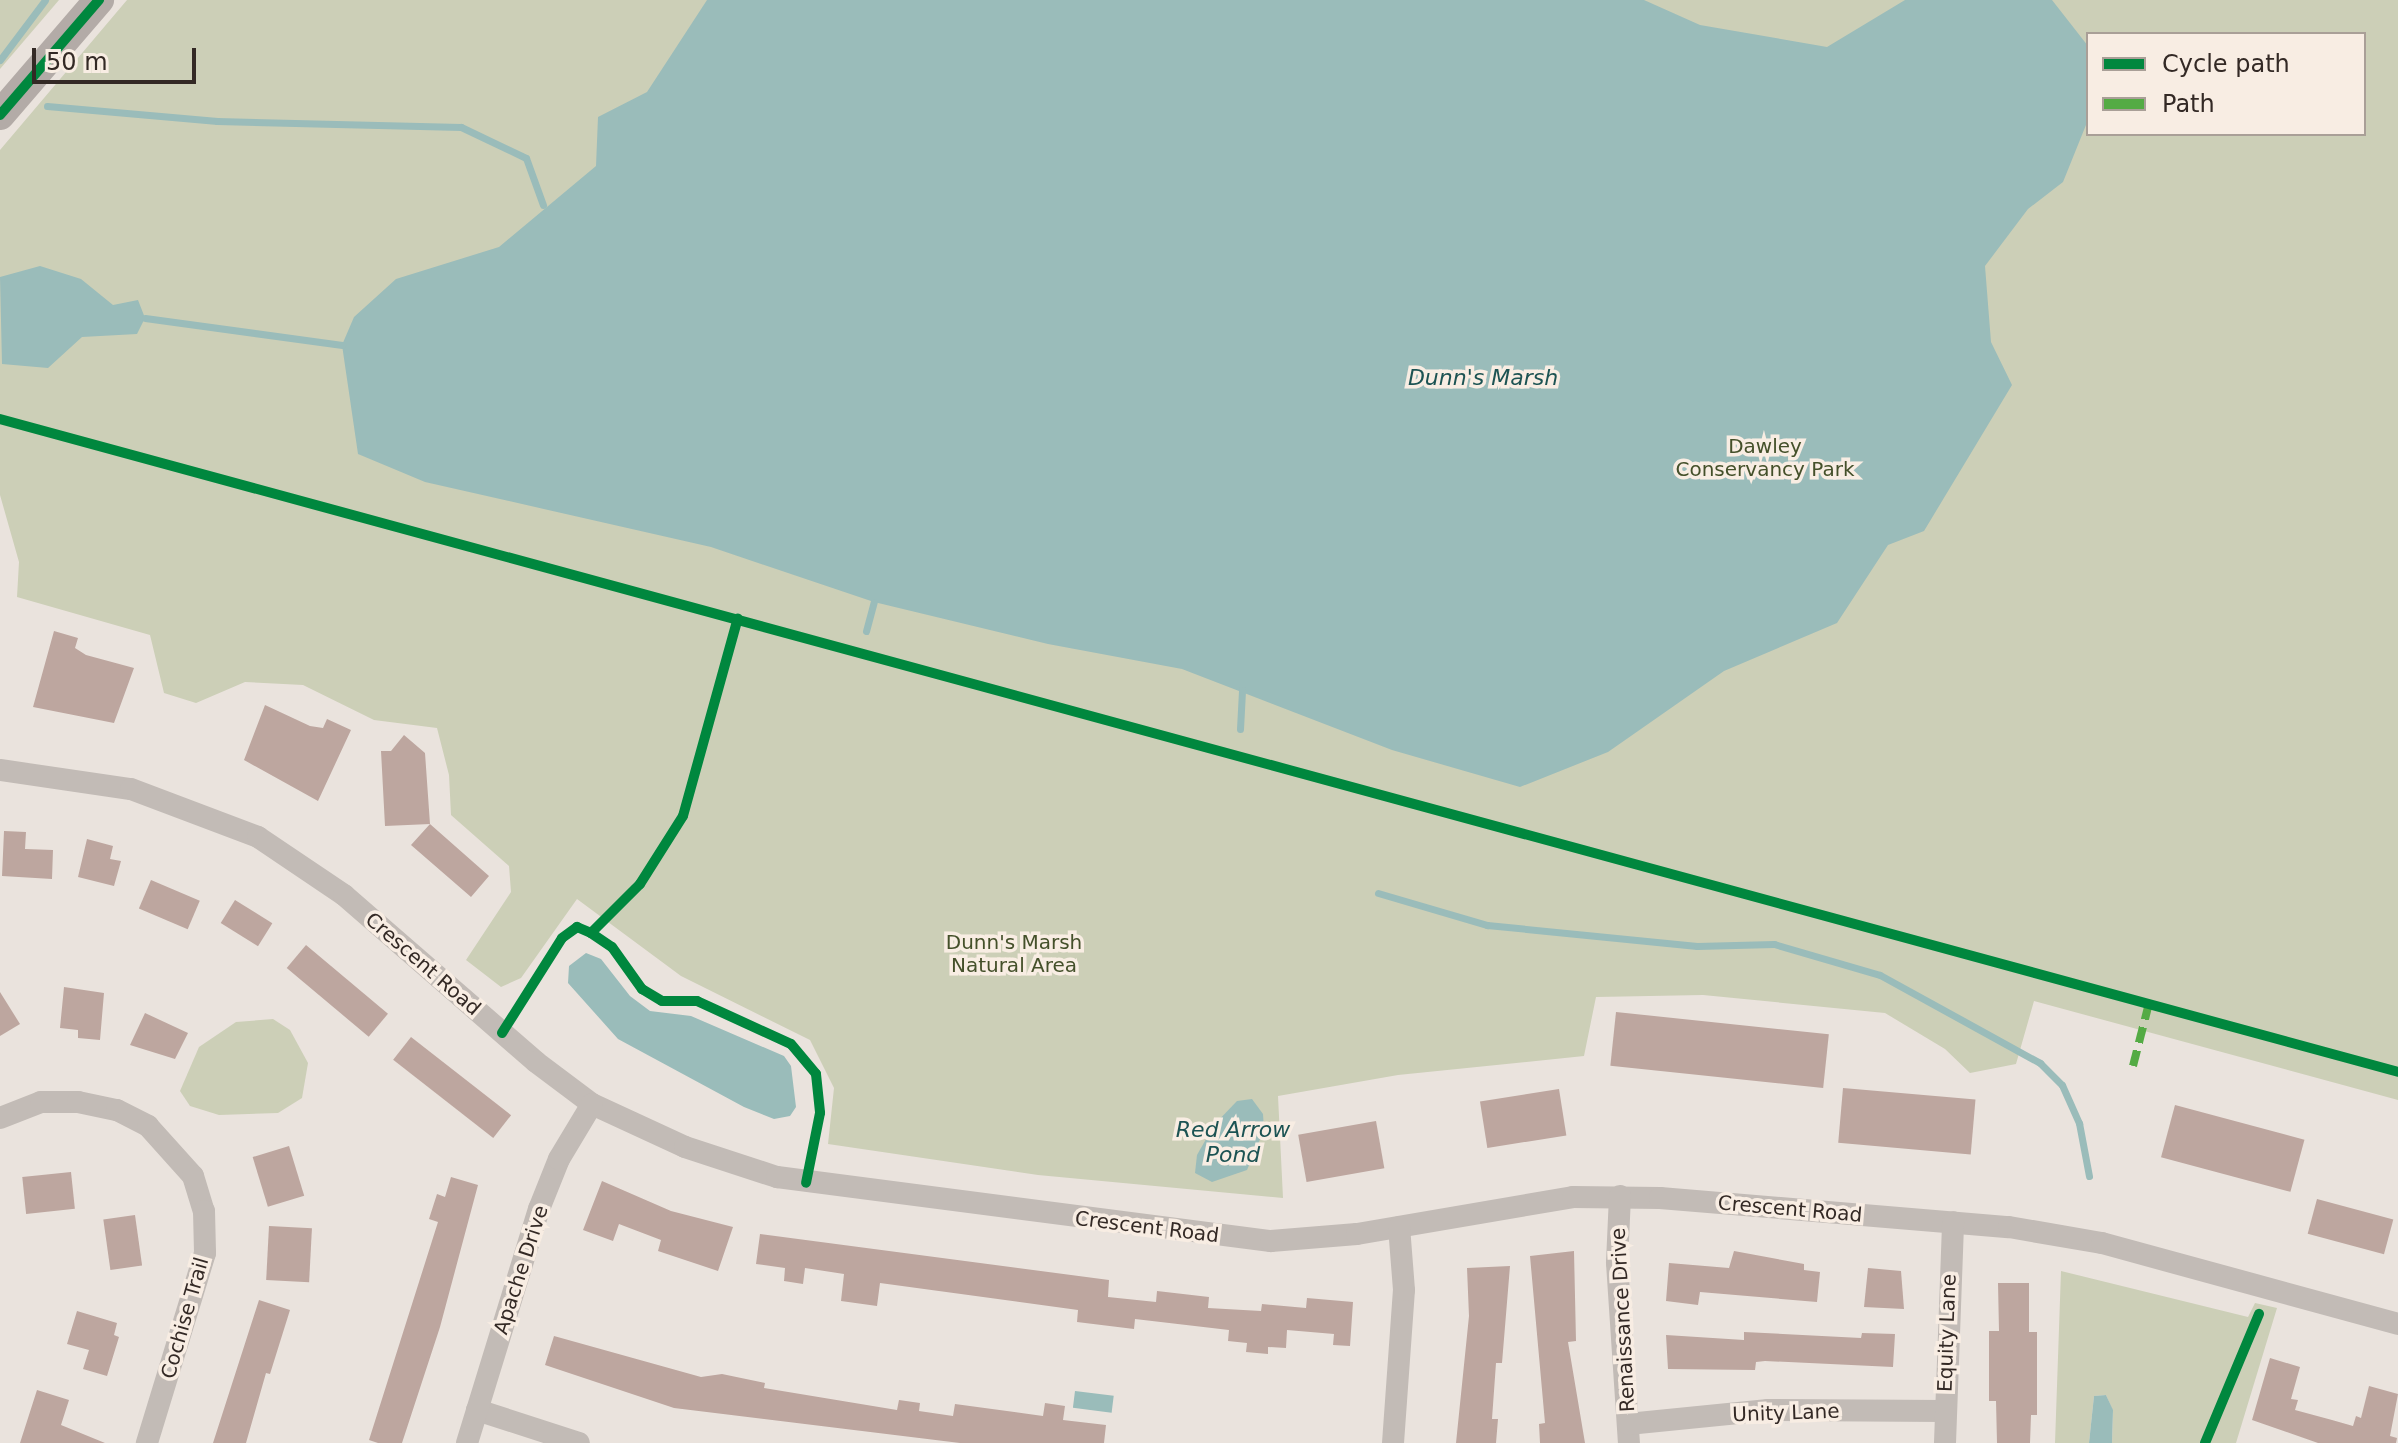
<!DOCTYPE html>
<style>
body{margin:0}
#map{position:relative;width:2398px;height:1443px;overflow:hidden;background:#eae3dd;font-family:"DejaVu Sans",sans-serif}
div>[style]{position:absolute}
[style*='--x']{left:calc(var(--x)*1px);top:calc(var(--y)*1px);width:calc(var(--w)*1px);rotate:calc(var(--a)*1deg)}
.green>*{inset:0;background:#cccfb7}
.water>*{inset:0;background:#9abcba;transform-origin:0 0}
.stream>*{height:7px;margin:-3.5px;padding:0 3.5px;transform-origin:3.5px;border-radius:3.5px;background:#9abcba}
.building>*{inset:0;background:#bda69f;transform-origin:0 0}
.street>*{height:22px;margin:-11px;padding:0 11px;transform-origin:11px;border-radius:11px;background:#c2bbb6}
.secondary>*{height:30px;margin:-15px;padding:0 15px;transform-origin:15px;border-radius:15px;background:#b3aba7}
.quiet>*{height:8px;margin-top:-4px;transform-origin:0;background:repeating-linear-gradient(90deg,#54ab44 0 16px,transparent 0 24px)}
.cycleway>*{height:10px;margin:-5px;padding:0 5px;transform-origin:5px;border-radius:5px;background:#00873e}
span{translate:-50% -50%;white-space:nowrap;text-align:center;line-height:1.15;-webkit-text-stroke:7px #f8ede3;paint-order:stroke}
.park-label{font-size:20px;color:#44502a}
.street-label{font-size:20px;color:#332925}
.water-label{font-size:22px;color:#1c5353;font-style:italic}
.legend{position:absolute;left:2086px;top:32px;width:280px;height:104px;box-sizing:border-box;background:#f8ede3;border:2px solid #a99f97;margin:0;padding:10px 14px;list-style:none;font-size:24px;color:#332925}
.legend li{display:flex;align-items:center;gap:16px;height:40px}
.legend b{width:40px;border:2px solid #a99f97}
.scale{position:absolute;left:32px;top:48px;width:164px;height:36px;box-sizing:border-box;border:4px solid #332925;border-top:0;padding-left:10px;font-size:24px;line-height:28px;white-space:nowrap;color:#332925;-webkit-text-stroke:6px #f8ede3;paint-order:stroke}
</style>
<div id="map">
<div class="green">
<div style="clip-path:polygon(0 0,59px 0,0 69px)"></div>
<div style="clip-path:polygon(evenodd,127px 0,2398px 0,2398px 1100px,2034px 1001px,2016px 1064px,1970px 1073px,1945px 1049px,1885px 1013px,1703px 995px,1596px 997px,1584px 1056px,1398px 1075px,1278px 1096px,1283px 1198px,1038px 1175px,828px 1144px,834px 1088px,810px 1040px,681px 976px,577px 899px,521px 978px,501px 987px,466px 960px,511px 892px,509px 866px,451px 815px,449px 775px,437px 728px,374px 720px,303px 685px,245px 682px,196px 703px,164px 693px,150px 635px,17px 597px,19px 562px,0 495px,0 150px,127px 0,2088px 34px,2364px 34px,2364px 134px,2088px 134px,2088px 34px)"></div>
<div style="clip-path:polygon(273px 1019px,290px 1030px,308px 1063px,302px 1098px,278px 1113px,219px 1115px,190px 1106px,180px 1091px,199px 1047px,236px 1022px)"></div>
<div style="clip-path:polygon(2061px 1271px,2248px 1317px,2255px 1303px,2277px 1308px,2236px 1443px,2112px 1443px,2113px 1411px,2106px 1395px,2094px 1396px,2089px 1443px,2055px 1443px)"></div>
</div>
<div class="water">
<div style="clip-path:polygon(707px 0,1644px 0,1700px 25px,1827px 47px,1905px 0,2052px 0,2088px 46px,2088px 120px,2063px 182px,2028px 209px,1985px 266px,1991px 342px,2012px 385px,1924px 531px,1888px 545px,1837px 623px,1724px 671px,1608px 752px,1520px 787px,1392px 750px,1182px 669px,1048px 644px,874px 602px,711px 547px,425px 482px,358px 454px,342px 345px,354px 317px,396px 279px,499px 247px,596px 166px,598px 117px,647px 92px)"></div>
<div style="clip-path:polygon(40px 266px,81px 279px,113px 305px,138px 300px,145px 318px,137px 334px,82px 337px,48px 368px,2px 364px,0 277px)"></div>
<div style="clip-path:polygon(586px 953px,601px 959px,630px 996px,650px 1011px,691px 1016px,784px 1056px,791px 1066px,796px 1107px,790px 1116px,774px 1119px,744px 1107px,618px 1039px,568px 983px,569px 966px)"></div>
<div style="clip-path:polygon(1252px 1099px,1263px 1114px,1264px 1130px,1247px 1170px,1212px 1182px,1195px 1173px,1197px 1155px,1214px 1125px,1237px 1101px)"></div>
<div style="left:1075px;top:1391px;width:39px;height:17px;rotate:7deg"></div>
<div style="clip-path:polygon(2106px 1395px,2113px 1410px,2112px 1443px,2089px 1443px,2094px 1396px)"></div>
</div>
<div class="stream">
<div style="--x:0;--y:60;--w:75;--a:-53.1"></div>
<div style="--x:47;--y:106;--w:171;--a:5"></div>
<div style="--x:217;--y:121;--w:244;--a:1.4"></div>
<div style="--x:461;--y:127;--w:72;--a:25.5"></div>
<div style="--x:526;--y:158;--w:50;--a:70.1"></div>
<div style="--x:145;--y:318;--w:199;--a:7.8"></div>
<div style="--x:866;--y:631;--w:30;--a:-75"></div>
<div style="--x:1240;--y:729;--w:39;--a:-87"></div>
<div style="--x:1378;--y:893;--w:114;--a:16.4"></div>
<div style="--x:1487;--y:925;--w:211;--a:5.7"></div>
<div style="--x:1697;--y:946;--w:77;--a:-1.5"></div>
<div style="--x:1774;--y:944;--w:110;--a:16.3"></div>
<div style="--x:1880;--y:975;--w:183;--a:28.8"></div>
<div style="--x:2040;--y:1063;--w:31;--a:45"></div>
<div style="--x:2062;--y:1085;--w:42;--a:65.9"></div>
<div style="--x:2079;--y:1123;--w:54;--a:79.3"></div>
</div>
<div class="building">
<div style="clip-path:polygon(54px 631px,78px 638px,75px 648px,86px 655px,134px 668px,114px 723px,33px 707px)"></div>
<div style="clip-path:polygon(265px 705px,310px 726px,323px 728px,327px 719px,351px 730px,318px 801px,244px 760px)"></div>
<div style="clip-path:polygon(404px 735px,425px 753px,430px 824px,489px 876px,471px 897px,411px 845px,430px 824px,385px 826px,381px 751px,391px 751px)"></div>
<div style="clip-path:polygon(4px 831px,26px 832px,25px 849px,53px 850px,52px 879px,2px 876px)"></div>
<div style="clip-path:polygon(87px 839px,113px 846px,110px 859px,121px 861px,114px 886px,78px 877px)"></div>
<div style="left:151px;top:880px;width:53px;height:31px;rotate:23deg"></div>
<div style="left:235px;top:900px;width:44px;height:27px;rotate:32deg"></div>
<div style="left:306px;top:945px;width:107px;height:30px;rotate:40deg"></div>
<div style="clip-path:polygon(64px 987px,104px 993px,100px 1040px,78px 1038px,78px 1030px,60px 1028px)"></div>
<div style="clip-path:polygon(0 992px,20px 1024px,0 1036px)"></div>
<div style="left:1616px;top:1012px;width:214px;height:54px;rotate:6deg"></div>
<div style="clip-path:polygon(145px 1013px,188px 1033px,175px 1059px,130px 1045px)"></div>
<div style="left:411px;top:1037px;width:127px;height:29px;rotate:38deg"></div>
<div style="left:1843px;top:1088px;width:133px;height:55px;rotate:5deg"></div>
<div style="left:1559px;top:1089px;width:47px;height:80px;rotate:81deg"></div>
<div style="left:2175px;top:1105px;width:134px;height:54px;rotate:15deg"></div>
<div style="left:1376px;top:1121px;width:48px;height:79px;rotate:80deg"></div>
<div style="left:289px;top:1146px;width:52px;height:38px;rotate:73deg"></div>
<div style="left:71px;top:1172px;width:37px;height:49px;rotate:84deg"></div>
<div style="clip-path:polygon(451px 1177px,478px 1185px,440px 1327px,402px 1443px,378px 1443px,369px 1440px,438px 1222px,429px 1219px,437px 1194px,445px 1197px)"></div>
<div style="clip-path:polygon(602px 1181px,671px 1211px,733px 1227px,718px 1271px,658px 1251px,661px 1240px,619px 1224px,613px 1241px,583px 1230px)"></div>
<div style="left:2317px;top:1199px;width:79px;height:36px;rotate:15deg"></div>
<div style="left:135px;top:1215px;width:51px;height:32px;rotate:82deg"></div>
<div style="left:269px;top:1226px;width:43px;height:54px;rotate:3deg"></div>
<div style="clip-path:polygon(760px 1234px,1109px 1280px,1108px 1297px,1156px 1302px,1157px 1291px,1209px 1297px,1208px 1308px,1261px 1311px,1262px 1304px,1306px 1308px,1307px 1298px,1353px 1302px,1350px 1346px,1333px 1345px,1334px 1334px,1287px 1330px,1286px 1348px,1268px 1347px,1268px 1354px,1246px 1352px,1247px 1343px,1228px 1341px,1229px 1330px,1135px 1319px,1134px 1329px,1077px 1322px,1078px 1310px,880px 1283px,877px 1306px,841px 1301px,844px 1274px,805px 1268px,803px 1284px,784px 1281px,785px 1268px,756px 1264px)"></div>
<div style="clip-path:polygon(1574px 1251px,1576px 1341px,1568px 1342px,1585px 1443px,1540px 1443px,1539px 1424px,1545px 1423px,1530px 1256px)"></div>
<div style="clip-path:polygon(1734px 1251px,1804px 1264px,1804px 1270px,1820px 1272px,1817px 1302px,1700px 1292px,1698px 1305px,1666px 1301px,1669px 1263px,1729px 1268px)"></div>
<div style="clip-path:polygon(1510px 1266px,1502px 1363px,1496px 1363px,1492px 1419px,1498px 1419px,1496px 1443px,1456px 1443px,1469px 1316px,1467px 1268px)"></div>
<div style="clip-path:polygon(1868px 1268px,1901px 1271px,1904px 1309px,1864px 1307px)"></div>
<div style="clip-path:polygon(1998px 1283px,2029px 1283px,2029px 1332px,2037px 1332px,2037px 1415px,2031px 1415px,2030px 1443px,1997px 1443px,1996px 1401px,1989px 1401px,1989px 1331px,1999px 1331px)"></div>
<div style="clip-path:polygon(259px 1300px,290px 1310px,270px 1374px,266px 1373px,246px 1443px,213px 1443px)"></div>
<div style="clip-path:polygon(77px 1311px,117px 1323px,114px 1335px,119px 1337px,107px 1376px,83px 1369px,89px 1350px,67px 1344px)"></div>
<div style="clip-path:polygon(1744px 1332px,1861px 1338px,1862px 1333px,1895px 1334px,1893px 1367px,1765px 1361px,1756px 1362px,1755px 1370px,1668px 1369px,1666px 1335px,1744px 1340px)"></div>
<div style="clip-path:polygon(554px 1336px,701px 1377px,722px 1374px,765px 1383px,764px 1388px,897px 1410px,899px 1400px,920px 1403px,919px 1411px,953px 1416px,955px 1404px,1043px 1416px,1045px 1403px,1065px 1406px,1063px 1420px,1106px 1425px,1104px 1443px,960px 1443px,674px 1408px,545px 1365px)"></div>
<div style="clip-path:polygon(2270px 1358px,2300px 1367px,2291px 1399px,2298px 1400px,2295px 1410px,2332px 1420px,2353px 1426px,2356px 1416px,2361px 1418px,2369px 1386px,2398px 1394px,2390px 1436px,2397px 1438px,2396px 1443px,2318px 1443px,2252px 1420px)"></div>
<div style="clip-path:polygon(37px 1390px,69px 1400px,61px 1425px,105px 1443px,20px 1443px)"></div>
</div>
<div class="street">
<div style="--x:0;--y:770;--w:132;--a:8.3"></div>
<div style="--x:131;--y:789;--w:136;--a:20.7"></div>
<div style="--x:258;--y:837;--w:104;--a:34"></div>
<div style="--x:344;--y:895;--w:254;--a:41"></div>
<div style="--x:536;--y:1062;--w:70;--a:36.9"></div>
<div style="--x:592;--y:1104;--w:102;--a:24.8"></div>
<div style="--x:685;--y:1147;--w:97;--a:18.1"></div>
<div style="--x:777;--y:1177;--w:498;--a:7.4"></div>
<div style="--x:1271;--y:1241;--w:86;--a:-4.7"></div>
<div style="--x:1357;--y:1234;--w:219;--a:-9.7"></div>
<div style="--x:1573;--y:1197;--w:87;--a:0.7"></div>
<div style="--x:1660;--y:1198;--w:350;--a:4.8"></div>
<div style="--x:2009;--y:1227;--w:94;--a:9.8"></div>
<div style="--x:2102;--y:1243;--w:307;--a:15.3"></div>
<div style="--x:0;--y:1118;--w:44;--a:-21.3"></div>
<div style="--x:41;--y:1102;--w:37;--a:0"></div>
<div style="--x:78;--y:1102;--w:40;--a:12"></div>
<div style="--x:117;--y:1110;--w:35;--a:27"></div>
<div style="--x:148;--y:1126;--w:67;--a:48"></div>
<div style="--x:193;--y:1176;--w:37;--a:73"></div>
<div style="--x:204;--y:1211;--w:42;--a:88.6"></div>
<div style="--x:205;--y:1253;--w:199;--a:107"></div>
<div style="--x:1620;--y:1196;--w:67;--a:92.6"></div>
<div style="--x:1617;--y:1263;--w:180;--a:86.2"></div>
<div style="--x:477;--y:1410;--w:107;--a:17.9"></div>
<div style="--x:1628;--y:1424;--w:141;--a:-5.7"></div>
<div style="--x:1768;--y:1410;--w:177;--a:0.3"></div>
<div style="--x:467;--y:1443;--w:245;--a:-72.9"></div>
<div style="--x:539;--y:1209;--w:54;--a:-68.2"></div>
<div style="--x:559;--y:1159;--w:64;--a:-59"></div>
<div style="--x:1393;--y:1443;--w:153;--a:-85.9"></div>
<div style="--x:1404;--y:1290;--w:63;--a:-94.5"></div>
<div style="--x:1945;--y:1443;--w:221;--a:-87.9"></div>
</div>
<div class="secondary">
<div style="--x:0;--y:115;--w:152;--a:-49.3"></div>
</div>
<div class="quiet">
<div style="--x:2133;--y:1066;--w:65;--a:-75.7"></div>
</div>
<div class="cycleway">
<div style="--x:0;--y:115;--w:152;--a:-49.3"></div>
<div style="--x:0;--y:419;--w:2485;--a:15.23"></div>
<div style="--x:591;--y:933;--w:69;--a:-45"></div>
<div style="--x:640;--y:884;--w:80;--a:-57.7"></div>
<div style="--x:683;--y:816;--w:205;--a:-74.5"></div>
<div style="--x:502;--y:1033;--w:112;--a:-57.7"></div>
<div style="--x:562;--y:938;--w:19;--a:-36"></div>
<div style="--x:577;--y:927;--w:15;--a:23"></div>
<div style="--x:591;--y:933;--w:25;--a:34"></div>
<div style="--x:612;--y:947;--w:52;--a:54.5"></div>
<div style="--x:642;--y:989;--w:23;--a:31"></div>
<div style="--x:662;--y:1001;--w:35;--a:0"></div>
<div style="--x:697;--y:1001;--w:103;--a:24.6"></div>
<div style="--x:791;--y:1044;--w:39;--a:50"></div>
<div style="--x:816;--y:1074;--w:39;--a:84"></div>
<div style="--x:820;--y:1113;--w:71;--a:101.3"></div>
<div style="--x:2205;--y:1443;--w:140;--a:-67.3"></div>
</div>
<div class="park-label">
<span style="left:1765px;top:458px">Dawley<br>Conservancy Park</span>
<span style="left:1014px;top:954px">Dunn's Marsh<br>Natural Area</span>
</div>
<div class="street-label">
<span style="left:423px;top:964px;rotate:41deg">Crescent Road</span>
<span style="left:1790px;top:1209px;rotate:5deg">Crescent Road</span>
<span style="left:1147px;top:1227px;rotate:7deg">Crescent Road</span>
<span style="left:521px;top:1270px;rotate:-72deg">Apache Drive</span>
<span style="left:185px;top:1318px;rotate:-74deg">Cochise Trail</span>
<span style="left:1623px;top:1320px;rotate:-93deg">Renaissance Drive</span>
<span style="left:1947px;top:1333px;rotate:-88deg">Equity Lane</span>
<span style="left:1786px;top:1413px;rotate:-2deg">Unity Lane</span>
</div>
<div class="water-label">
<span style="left:1483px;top:378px">Dunn's Marsh</span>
<span style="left:1233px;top:1142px">Red Arrow<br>Pond</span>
</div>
<ul class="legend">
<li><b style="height:10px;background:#00873e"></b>Cycle path</li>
<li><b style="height:10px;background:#54ab44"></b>Path</li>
</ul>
<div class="scale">50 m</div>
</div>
